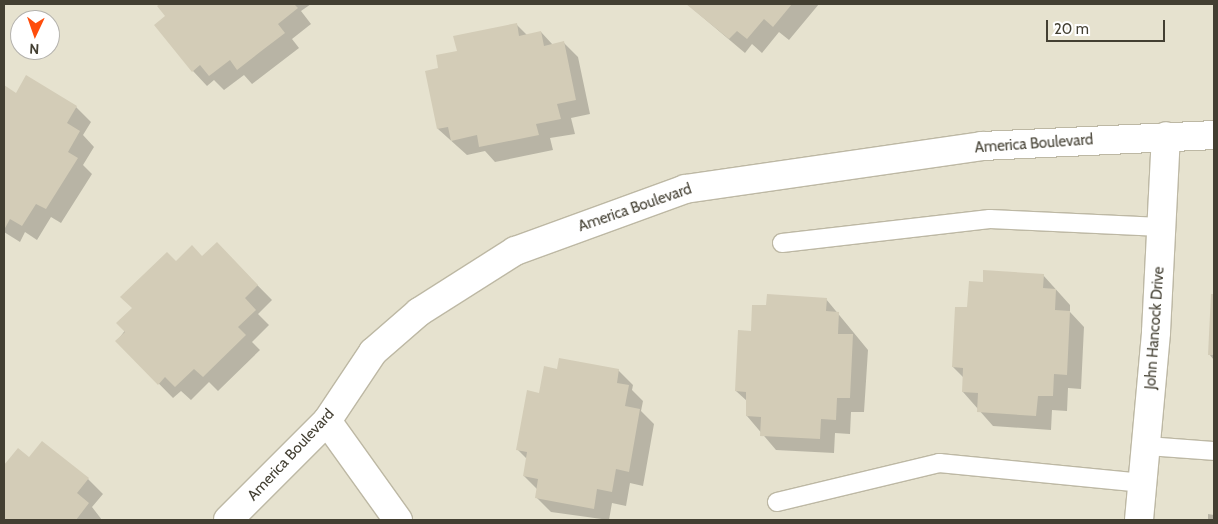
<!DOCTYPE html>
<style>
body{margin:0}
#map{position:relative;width:1218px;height:524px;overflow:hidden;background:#f2efe2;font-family:Cabin,sans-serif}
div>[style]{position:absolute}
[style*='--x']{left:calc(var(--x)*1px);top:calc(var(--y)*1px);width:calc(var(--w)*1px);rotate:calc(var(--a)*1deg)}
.residential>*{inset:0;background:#e6e2cf}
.shadow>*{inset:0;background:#0003}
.building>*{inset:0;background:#d3ccb7}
.roads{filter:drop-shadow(1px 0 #bdb8a4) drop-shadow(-1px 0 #bdb8a4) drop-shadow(0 1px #bdb8a4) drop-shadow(0 -1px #bdb8a4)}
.service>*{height:18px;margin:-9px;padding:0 9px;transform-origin:9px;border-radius:9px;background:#fff}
.minor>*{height:28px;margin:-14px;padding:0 14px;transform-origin:14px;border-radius:14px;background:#fff}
span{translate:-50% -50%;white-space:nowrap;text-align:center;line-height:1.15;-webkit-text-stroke:4px #fff;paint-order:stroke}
.street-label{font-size:15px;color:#433f32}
.frame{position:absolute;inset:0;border:5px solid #433f32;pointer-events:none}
.north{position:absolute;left:10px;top:10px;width:50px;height:50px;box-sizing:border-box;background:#fff;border:1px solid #b4b2ad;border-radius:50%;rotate:183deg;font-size:14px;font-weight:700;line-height:20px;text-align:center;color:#433f32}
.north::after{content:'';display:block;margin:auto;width:18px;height:22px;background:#ff4d0c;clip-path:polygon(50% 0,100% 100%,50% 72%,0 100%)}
.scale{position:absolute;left:1046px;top:20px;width:119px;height:22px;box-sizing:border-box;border:2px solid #433f32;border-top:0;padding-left:6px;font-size:15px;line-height:18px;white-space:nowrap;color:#433f32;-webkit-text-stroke:4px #fff;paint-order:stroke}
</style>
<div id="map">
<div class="residential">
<div style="clip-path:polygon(evenodd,4px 4px,1214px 4px,1214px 520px,4px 520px,4px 4px,20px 20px,50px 20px,50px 50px,20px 50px,20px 20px)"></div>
</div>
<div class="shadow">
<div style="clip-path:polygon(162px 4px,311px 4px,301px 11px,311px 24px,292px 39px,299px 48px,252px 84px,244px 75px,224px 90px,214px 80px,207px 86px,193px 71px,167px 16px,159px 6px)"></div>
<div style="clip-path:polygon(687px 4px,819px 4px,789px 40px,779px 32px,762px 53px,752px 44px,745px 53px)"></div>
<div style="clip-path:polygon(516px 24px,527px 35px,541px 32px,553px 45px,564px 43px,578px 57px,590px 114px,571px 118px,575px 134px,550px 138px,553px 150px,495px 162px,485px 151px,467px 155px,438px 129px,440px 69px,458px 52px)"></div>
<div style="clip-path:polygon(4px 87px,16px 94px,76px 107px,91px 122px,83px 135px,94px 147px,83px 165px,92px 174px,61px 223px,51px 217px,37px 240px,25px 232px,20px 242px,4px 232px)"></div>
<div style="clip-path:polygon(217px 244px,272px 300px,258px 314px,269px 325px,252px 342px,260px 350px,218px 391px,209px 382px,191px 400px,181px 391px,173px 398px,117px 341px,176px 263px,202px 258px)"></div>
<div style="clip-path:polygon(1043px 275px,1070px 305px,1070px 312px,1084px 327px,1081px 389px,1068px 388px,1067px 411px,1052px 410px,1051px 430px,993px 426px,963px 392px,964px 378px,953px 367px,969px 309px,984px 283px)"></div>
<div style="clip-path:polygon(1213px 296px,1214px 296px,1214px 360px,1209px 354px)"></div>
<div style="clip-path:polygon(826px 299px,868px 350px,864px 412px,851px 412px,850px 434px,835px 433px,834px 453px,776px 450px,747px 416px,747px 401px,736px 391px,752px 332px,767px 307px)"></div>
<div style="clip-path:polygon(618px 370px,633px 385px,632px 390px,643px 401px,641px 411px,654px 424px,643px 486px,630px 483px,626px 506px,612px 503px,609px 520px,551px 512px,536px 497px,538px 490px,524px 476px,527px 459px,517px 449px,540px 394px,558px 371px)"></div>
<div style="clip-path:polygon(18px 450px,29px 459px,88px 479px,103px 494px,92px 507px,102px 520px,4px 520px,4px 467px)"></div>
<div style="clip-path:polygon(1208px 514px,1214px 515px,1214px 520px,1208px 520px)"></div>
</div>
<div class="building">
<div style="clip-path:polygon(160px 4px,294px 4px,298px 8px,278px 24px,285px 33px,260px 52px,237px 70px,230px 60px,209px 76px,200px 65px,192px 72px,154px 25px,165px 16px,157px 6px)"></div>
<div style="clip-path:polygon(686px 4px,792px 4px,773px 27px,764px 19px,747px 39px,737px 31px,729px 39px)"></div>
<div style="clip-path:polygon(517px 23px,519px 36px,541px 31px,544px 46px,564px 41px,576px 100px,557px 104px,561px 119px,536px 124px,539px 135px,479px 147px,477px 135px,451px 141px,448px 127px,437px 129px,425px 71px,438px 68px,436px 55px,457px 51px,453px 36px)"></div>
<div style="clip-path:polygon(26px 75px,77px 106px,67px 123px,80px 131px,68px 152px,78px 158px,46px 209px,36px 204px,22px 226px,10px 219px,4px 230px,4px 85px,16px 93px)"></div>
<div style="clip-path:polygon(217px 242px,258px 285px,245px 298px,256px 310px,238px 327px,246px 335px,203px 377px,194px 369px,175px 387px,165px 377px,158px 385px,115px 341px,125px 332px,116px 323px,132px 308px,120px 297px,167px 252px,176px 261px,192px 245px,202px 256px)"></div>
<div style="clip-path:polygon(983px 270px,1044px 274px,1043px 288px,1056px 289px,1055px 310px,1070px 311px,1067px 375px,1054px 374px,1053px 396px,1038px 396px,1036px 416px,977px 412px,978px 393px,962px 392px,963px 368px,952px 367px,955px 307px,967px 307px,969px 281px,983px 282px)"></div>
<div style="clip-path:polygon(767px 294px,827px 298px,826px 311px,839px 312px,838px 334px,853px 334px,850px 398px,837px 398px,836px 420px,821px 419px,820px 439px,760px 436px,761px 417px,746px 416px,746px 392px,735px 391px,738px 330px,751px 331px,752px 305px,766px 305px)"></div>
<div style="clip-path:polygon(1211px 294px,1214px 294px,1214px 355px,1208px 355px)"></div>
<div style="clip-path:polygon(559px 358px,619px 369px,617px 383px,629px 385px,625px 406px,640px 409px,629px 472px,616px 469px,612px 492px,597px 489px,594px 509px,535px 498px,538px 479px,523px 476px,527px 452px,516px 450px,527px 390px,539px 393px,544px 366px,557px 369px)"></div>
<div style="clip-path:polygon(42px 441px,89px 478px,77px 493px,89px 503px,76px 520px,4px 520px,4px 465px,18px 448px,29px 457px)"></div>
</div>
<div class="roads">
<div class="service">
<div style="--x:782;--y:243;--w:209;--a:-6.6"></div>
<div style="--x:990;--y:219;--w:171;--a:2.7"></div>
<div style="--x:1146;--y:446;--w:68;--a:4.2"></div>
<div style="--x:777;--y:502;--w:167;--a:-13.5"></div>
<div style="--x:939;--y:463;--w:205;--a:5.6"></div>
</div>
<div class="minor">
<div style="--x:327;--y:421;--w:122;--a:54.4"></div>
<div style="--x:228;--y:520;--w:140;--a:-45"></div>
<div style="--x:327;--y:421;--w:83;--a:-56.3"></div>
<div style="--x:373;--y:352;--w:61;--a:-41"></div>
<div style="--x:419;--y:312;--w:114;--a:-32.4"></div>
<div style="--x:515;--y:251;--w:181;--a:-20"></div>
<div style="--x:685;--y:189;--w:300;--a:-8.2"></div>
<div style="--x:982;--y:146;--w:232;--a:-2.7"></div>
<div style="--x:1139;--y:520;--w:189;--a:-84.8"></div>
<div style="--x:1156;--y:332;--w:196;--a:-87.1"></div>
</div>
</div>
<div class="street-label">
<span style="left:1034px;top:144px;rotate:-4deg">America Boulevard</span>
<span style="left:635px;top:208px;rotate:-19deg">America Boulevard</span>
<span style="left:1155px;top:328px;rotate:-86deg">John Hancock Drive</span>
<span style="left:291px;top:455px;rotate:-47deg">America Boulevard</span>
</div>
<div class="frame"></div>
<div class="north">N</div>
<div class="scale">20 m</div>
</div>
